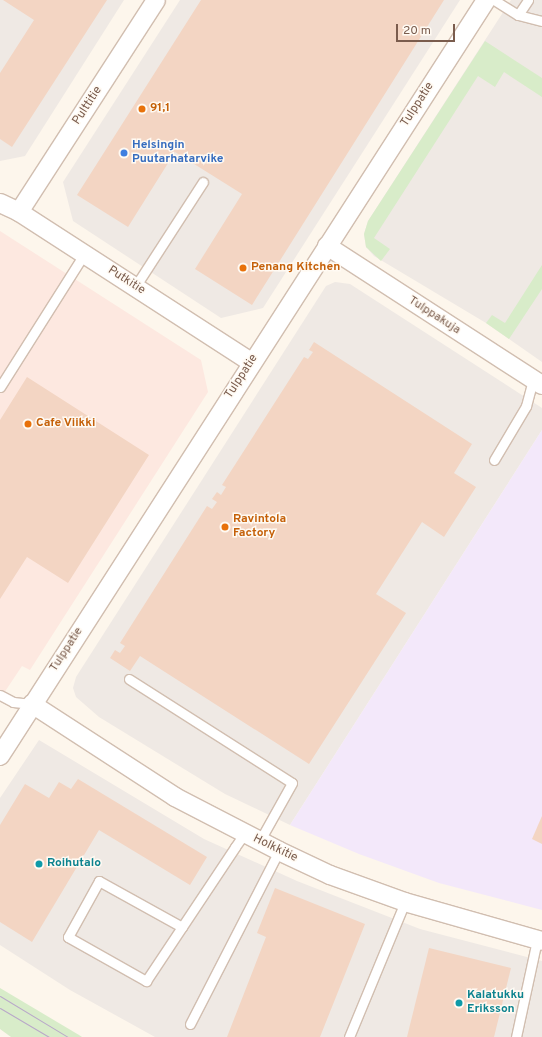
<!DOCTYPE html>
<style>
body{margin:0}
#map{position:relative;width:542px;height:1037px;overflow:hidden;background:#fdf6ec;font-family:Overpass,sans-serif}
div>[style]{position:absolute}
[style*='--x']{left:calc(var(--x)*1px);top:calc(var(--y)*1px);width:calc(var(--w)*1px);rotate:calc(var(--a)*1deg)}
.commercial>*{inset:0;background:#fde8e0}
.industrial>*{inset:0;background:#efe9e4}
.education>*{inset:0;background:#f3e8fa}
.green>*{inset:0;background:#d8ecc9}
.building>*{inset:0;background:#f3d5c3}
.roads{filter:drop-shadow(1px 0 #d1beb0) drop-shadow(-1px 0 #d1beb0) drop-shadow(0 1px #d1beb0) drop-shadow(0 -1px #d1beb0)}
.lane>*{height:9px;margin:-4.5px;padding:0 4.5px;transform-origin:4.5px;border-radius:4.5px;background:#fff}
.street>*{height:18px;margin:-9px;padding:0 9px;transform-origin:9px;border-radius:9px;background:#fff}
.tram>*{height:1px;margin:-0.5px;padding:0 0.5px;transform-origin:0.5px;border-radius:0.5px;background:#b9a8c9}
.dots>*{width:11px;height:11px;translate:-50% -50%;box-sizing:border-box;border:2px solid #fffaf3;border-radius:50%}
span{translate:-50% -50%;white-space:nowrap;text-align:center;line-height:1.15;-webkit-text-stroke:3px #fffaf3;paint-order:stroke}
.street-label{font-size:12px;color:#7a5c4d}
.food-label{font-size:12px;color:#c56008;font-weight:700}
.left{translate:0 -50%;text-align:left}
.shop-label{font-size:12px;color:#366cbe;font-weight:700}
.culture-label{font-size:12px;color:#0d838f;font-weight:700}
.scale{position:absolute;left:396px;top:24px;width:59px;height:18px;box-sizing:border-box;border:2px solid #7a5c4d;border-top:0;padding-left:5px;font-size:12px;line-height:14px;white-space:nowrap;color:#7a5c4d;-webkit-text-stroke:3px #fffaf3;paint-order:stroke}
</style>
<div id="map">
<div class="commercial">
<div style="clip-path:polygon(0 231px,201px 360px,208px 392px,30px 670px,22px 666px,0 699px)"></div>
</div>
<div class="industrial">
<div style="clip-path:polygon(0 0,124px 0,25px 156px,0 161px)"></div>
<div style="clip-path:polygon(180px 0,460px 0,263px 308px,221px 318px,73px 221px,63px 182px)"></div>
<div style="clip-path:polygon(511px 0,542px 0,542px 362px,486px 323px,374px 256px,366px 247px,364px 234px,368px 221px)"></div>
<div style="clip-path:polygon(335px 282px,350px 284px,542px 408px,542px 430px,290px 825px,225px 794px,99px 717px,76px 697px,73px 688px,76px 677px,326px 286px)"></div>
<div style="clip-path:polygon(39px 740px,204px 839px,297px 881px,420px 929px,542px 961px,542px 1037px,155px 1037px,70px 990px,0 945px,0 798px)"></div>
</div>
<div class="education">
<div style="clip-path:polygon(542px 430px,542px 910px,439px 883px,359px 854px,290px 825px)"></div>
</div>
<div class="green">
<div style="clip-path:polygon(485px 41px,542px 78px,542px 97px,504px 72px,495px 87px,478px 76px,374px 238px,390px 249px,381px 261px,366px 247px,364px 234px,368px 221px)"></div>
<div style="clip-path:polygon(542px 265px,542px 289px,509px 339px,486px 323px,492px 315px,505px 323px)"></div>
<div style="clip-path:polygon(0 988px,79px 1035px,82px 1037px,11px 1037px,0 1029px)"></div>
</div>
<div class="building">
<div style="clip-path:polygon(3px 0,107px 0,12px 147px,0 139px,0 73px,34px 20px)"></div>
<div style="clip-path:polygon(201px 0,444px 0,252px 305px,195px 269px,242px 194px,175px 152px,128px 227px,77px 195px)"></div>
<div style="clip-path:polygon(314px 342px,472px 444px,454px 473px,476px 487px,444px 537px,422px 522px,376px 594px,406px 613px,309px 764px,140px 656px,130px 671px,110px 658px,115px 650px,120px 653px,125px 646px,120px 643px,207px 506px,212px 509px,217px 502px,212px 499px,217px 492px,221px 495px,226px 487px,222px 485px,304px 357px,308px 359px,313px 352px,309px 350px)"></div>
<div style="clip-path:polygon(27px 377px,149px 455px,68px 583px,27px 557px,0 599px,0 420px)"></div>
<div style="clip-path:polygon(78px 779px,207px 857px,190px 885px,99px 830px,32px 942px,0 922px,0 825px,25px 784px,49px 798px,59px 782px,71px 789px)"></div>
<div style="clip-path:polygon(542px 816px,542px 844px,532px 839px)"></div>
<div style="clip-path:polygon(275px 888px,365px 924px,320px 1037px,227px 1037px,266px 937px,257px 933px)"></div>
<div style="clip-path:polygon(429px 948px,511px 968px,494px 1037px,407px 1037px)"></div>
</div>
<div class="roads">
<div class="lane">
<div style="--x:494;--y:0;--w:28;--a:32"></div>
<div style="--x:518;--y:15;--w:25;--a:14"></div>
<div style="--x:518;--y:15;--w:18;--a:-56"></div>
<div style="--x:135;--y:287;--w:125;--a:-57.1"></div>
<div style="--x:0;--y:387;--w:157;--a:-57.7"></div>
<div style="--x:494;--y:460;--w:63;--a:-59.3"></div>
<div style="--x:526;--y:406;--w:28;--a:-75"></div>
<div style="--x:129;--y:679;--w:193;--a:32.5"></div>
<div style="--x:292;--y:783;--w:68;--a:119.2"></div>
<div style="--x:0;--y:695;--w:15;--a:28"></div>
<div style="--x:13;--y:702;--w:19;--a:6"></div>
<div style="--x:182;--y:927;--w:95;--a:-151"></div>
<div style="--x:99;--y:881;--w:64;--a:119"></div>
<div style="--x:68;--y:937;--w:90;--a:29.4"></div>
<div style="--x:146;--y:981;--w:161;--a:-56.4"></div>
<div style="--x:235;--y:847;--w:16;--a:-55"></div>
<div style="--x:190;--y:1024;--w:195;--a:-62.8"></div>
<div style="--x:349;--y:1037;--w:146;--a:-67.5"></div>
<div style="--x:516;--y:1037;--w:99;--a:-77.8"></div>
</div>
<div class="street">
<div style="--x:0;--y:203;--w:21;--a:25"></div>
<div style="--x:19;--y:212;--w:276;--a:32.9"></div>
<div style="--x:19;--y:212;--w:252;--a:-57.1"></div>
<div style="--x:327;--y:246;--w:256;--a:32.9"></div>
<div style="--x:32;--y:704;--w:171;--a:33"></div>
<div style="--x:175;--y:797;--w:117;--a:27.4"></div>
<div style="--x:279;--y:851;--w:56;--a:25.2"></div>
<div style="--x:330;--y:875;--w:80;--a:19.8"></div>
<div style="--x:405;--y:902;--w:142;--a:15.9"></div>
<div style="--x:0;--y:756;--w:899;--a:-57.26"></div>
</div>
</div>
<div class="tram">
<div style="--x:0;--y:996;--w:79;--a:31.1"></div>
<div style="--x:0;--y:1008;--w:57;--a:30.6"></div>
</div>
<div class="dots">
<div style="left:142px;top:109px;background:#e8710a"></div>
<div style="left:124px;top:153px;background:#3f7fe0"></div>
<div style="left:243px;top:268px;background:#e8710a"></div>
<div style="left:28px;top:424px;background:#e8710a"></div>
<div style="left:225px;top:527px;background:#e8710a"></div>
<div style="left:39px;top:864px;background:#0f9aa8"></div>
<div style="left:459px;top:1003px;background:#0f9aa8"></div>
</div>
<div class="street-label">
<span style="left:418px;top:105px;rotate:-57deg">Tulppatie</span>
<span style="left:88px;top:106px;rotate:-57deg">Pulttitie</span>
<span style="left:126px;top:281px;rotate:33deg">Putkitie</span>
<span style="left:434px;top:316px;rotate:33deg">Tulppakuja</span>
<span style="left:242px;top:377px;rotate:-57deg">Tulppatie</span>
<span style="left:67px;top:650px;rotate:-57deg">Tulppatie</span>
<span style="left:275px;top:849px;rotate:26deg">Holkkitie</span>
</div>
<div class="food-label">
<span class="left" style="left:150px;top:109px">91,1</span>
<span class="left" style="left:251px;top:268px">Penang Kitchen</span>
<span class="left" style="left:36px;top:424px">Cafe Viikki</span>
<span class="left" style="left:233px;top:527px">Ravintola<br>Factory</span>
</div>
<div class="shop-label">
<span class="left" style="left:132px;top:153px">Helsingin<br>Puutarhatarvike</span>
</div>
<div class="culture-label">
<span class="left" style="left:47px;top:864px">Roihutalo</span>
<span class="left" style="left:467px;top:1003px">Kalatukku<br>Eriksson</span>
</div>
<div class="scale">20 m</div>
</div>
